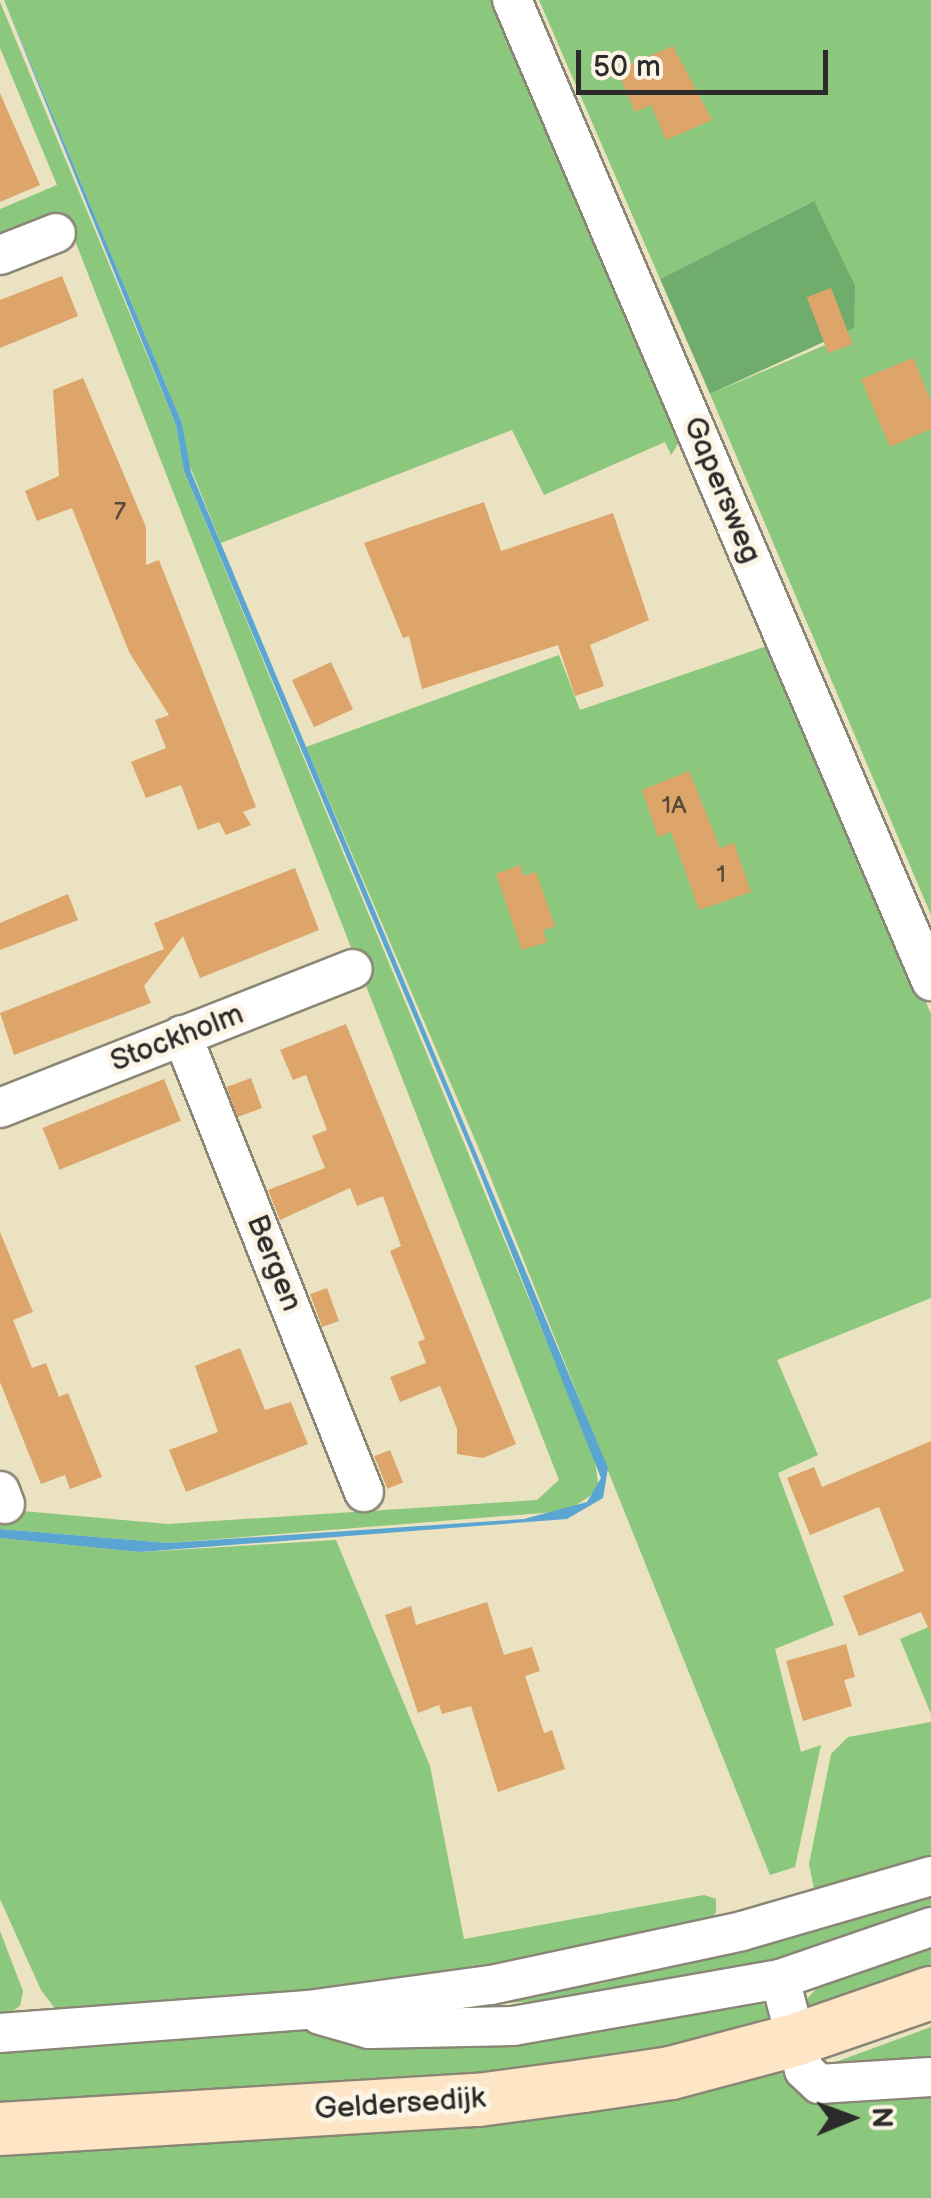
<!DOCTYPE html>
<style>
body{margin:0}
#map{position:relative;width:931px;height:2198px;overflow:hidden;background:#eae2c0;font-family:"Balsamiq Sans",sans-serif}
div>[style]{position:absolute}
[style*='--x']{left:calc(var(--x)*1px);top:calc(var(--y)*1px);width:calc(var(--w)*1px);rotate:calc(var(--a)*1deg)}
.green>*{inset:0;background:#8bc77d}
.forest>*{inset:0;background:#70ac6c}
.water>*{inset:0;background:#5aa5d2}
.building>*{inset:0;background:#dda56a;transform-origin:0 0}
.roads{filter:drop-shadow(2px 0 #8a8676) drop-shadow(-2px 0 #8a8676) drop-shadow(0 2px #8a8676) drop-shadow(0 -2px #8a8676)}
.minor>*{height:38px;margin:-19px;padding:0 19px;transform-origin:19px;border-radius:19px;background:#fff}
.secondary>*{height:52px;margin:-26px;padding:0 26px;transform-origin:26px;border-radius:26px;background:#fde5c5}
span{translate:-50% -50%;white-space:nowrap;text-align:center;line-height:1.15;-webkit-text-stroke:10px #fcf5e5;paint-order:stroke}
.number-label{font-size:25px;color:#584a3b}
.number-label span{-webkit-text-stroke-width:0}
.street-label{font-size:30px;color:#2b2b2b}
.north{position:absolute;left:801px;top:2068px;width:100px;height:100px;-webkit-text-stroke:8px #fcf5e5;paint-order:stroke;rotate:89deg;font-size:28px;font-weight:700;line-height:40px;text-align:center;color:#2b2b2b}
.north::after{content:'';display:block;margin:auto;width:35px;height:45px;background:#2b2b2b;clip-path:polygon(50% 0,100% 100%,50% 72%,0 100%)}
.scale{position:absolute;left:576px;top:50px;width:252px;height:45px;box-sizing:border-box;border:5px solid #2b2b2b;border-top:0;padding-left:12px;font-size:30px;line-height:35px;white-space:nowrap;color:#2b2b2b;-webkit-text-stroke:8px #fcf5e5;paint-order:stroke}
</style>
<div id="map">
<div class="green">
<div style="clip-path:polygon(4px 0,504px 0,681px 438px,675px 449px,671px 455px,665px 442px,544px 495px,512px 430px,221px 543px,189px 464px,182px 423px)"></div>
<div style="clip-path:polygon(539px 0,931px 0,931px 915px,710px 394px,844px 337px,814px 201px,660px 279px)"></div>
<div style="clip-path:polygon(0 2px,176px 425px,184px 471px,594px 1455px,599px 1490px,567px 1511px,168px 1543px,0 1529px,0 1509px,168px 1524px,537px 1500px,559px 1480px,65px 215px,0 240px,0 209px,57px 185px,0 48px)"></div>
<div style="clip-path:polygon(770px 645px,931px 1014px,931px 1298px,777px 1360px,818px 1455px,778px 1473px,834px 1625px,775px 1649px,801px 1752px,821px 1745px,795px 1867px,770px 1875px,482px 1156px,306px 747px,559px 655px,580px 710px)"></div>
<div style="clip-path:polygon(0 1538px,140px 1552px,336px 1540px,430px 1766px,464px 1939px,704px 1895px,716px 1899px,716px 1912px,710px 1922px,431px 1982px,60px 2015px,41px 1990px,0 1899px)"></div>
<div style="clip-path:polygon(931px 1626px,931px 1714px,900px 1639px)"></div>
<div style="clip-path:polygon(931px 1722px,931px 1863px,815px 1894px,809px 1864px,831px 1754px,848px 1737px)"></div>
<div style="clip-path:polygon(931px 1891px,931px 1915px,805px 1961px,590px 1998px,471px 2005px,604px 1983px)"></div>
<div style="clip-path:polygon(0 1931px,23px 1991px,20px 2006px,0 2019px)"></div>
<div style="clip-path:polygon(931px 1936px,931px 1972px,810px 2015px,806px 2000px,829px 1975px)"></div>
<div style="clip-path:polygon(752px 2001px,765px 2005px,776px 2024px,605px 2064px,0 2112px,0 2044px,269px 2029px,381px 2035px)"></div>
<div style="clip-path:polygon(931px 2027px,931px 2065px,851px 2074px,833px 2063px)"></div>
<div style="clip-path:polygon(784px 2062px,791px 2075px,931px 2072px,931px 2198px,0 2198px,0 2149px)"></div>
</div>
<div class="forest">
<div style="clip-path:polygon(814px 201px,855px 286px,854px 328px,710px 394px,660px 279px)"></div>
</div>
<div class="water">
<div style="clip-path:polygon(4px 0,182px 423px,191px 472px,608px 1468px,603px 1498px,567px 1519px,140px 1552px,0 1538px,0 1529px,168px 1543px,524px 1519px,587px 1502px,601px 1478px,474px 1159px,184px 471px,176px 425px)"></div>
</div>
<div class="building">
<div style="clip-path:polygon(673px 46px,712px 120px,666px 140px,651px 105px,635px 112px,617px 70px)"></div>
<div style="clip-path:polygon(0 93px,40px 185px,0 202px)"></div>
<div style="clip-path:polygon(62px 276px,78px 316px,0 348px,0 300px)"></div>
<div style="left:831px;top:288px;width:60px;height:26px;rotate:69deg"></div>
<div style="clip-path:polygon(913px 358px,931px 401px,931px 429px,890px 447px,861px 379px)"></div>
<div style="clip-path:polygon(83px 378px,146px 527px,146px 565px,159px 560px,256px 807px,243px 812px,251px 825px,226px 835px,219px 822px,198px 830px,181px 785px,146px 798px,131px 762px,166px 748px,155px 720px,169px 715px,129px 652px,72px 508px,37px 521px,25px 491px,59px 476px,53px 390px)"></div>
<div style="clip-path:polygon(484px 502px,501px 551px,613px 513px,649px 620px,590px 645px,604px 686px,575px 696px,558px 645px,422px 689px,409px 636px,403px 638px,364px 543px)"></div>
<div style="left:331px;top:662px;width:52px;height:43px;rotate:65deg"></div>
<div style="clip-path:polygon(689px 771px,720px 848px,734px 843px,751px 892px,699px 910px,671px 832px,658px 837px,642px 790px)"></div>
<div style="clip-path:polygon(520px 865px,524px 876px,536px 872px,555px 926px,543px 930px,547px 942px,522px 950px,496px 874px)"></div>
<div style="clip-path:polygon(295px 868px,319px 930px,200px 978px,183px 936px,144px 986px,151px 1003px,14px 1055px,0 1013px,164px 949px,154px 923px)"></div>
<div style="clip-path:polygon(68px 894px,78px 920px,0 950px,0 923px)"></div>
<div style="clip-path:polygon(346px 1024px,516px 1444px,483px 1458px,457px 1454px,457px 1429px,440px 1386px,400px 1402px,390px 1377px,426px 1363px,418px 1342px,425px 1339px,390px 1251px,401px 1246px,383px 1196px,357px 1206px,350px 1188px,280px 1220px,268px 1190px,325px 1168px,312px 1136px,327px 1130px,306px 1075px,293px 1080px,280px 1050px)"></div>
<div style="left:251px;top:1078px;width:32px;height:26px;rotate:70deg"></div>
<div style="left:164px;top:1079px;width:45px;height:131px;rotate:68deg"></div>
<div style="clip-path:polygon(0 1232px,33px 1312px,13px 1320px,32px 1368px,46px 1363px,59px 1397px,68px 1393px,102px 1477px,70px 1489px,65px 1475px,41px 1484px,0 1382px)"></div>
<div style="left:327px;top:1288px;width:35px;height:18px;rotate:70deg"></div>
<div style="clip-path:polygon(240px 1348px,265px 1410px,291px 1402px,308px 1444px,186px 1492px,169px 1450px,218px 1432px,195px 1366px)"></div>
<div style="clip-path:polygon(931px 1441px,931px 1634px,921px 1612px,859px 1636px,843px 1596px,904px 1571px,879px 1507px,810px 1535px,787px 1478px,814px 1467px,822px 1487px)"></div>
<div style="left:390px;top:1450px;width:35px;height:17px;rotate:68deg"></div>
<div style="clip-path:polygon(487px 1602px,504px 1655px,532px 1647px,540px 1671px,525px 1676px,544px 1733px,552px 1730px,565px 1769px,498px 1792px,471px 1706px,442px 1714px,439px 1705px,418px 1713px,385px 1615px,411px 1606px,416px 1625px)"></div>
<div style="clip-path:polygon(846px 1644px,855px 1677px,844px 1680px,852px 1706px,803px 1721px,786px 1661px)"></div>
</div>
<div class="roads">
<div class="minor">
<div style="--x:512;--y:0;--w:1067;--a:66.87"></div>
<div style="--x:0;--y:255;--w:60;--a:-21.4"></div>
<div style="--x:182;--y:1035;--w:492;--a:68.3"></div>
<div style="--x:0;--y:1108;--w:379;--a:-21.5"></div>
<div style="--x:0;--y:1491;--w:14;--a:69"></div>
<div style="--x:780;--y:1979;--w:94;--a:75.2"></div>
<div style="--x:804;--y:2070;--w:21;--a:43"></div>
<div style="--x:819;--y:2084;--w:112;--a:-3.6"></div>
<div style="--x:320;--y:2015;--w:51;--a:15.9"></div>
<div style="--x:369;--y:2029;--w:144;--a:-1.2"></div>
<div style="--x:513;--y:2026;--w:271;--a:-10"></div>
<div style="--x:780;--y:1979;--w:160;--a:-19"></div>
<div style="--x:0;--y:2033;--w:309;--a:-4.3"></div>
<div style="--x:308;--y:2010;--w:185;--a:-7.8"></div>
<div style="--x:491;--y:1985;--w:257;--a:-12.1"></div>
<div style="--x:742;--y:1931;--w:197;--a:-16.2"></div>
</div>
<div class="secondary">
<div style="--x:0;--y:2129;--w:479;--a:-3.5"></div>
<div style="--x:478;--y:2100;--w:106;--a:-7.6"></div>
<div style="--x:583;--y:2086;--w:89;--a:-8.4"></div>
<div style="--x:671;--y:2073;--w:128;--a:-14.9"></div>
<div style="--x:795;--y:2040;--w:144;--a:-19.1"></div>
</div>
</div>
<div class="number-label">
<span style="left:120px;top:512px">7</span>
<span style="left:674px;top:806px">1A</span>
<span style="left:721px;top:875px">1</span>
</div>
<div class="street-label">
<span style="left:722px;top:490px;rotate:67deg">Gapersweg</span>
<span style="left:177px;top:1038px;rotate:-21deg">Stockholm</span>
<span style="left:274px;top:1263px;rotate:68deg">Bergen</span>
<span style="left:400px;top:2104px;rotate:-4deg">Geldersedijk</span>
</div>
<div class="north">N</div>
<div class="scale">50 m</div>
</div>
